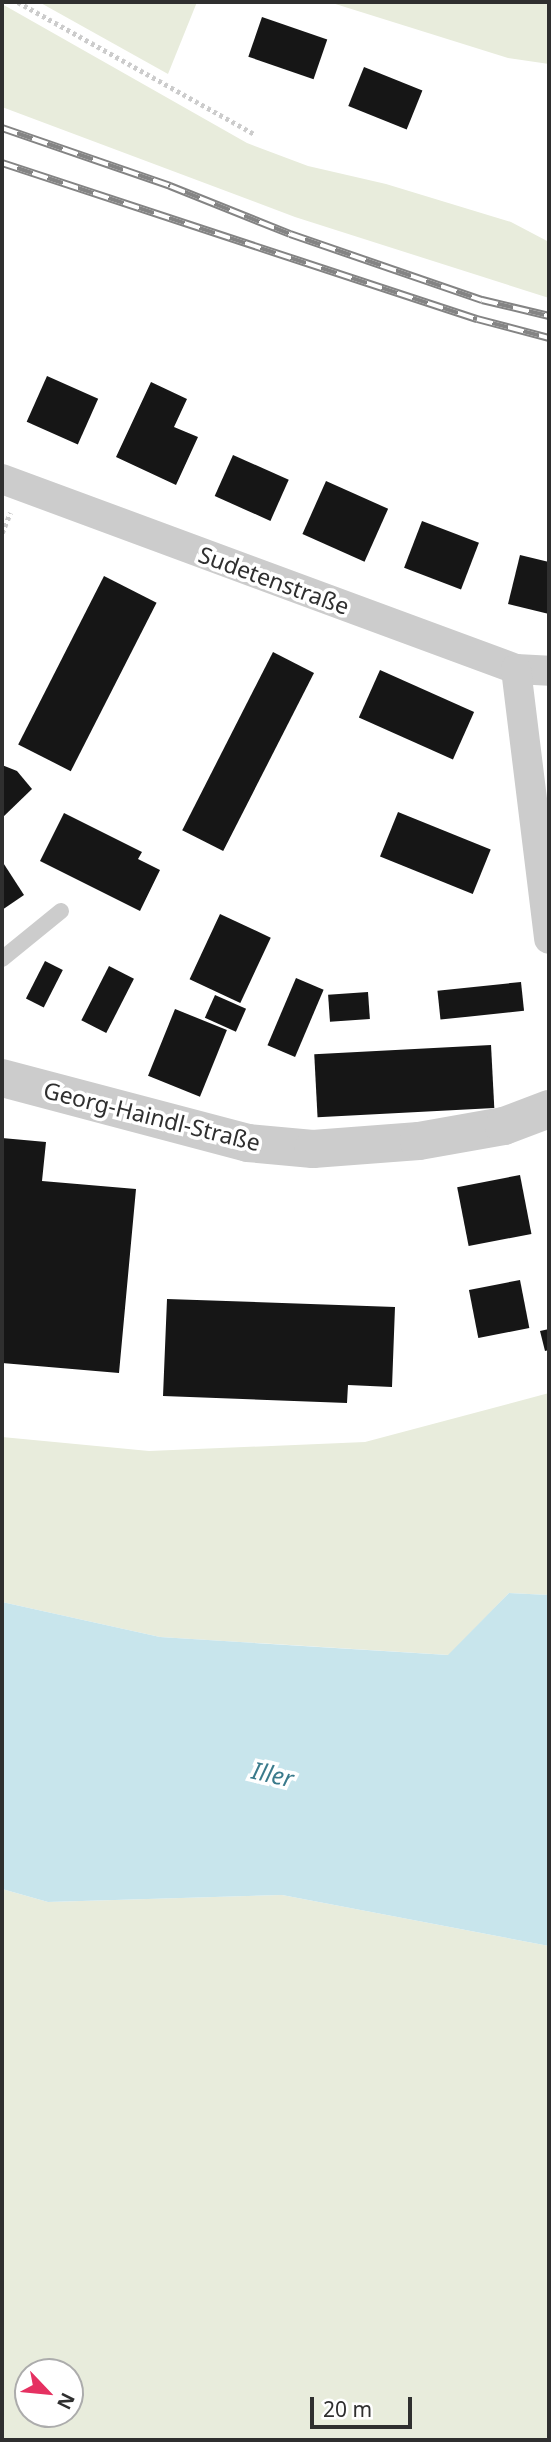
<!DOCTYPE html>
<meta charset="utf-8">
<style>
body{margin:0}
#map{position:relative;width:551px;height:2442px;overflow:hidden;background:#fff;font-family:"Noto Sans",sans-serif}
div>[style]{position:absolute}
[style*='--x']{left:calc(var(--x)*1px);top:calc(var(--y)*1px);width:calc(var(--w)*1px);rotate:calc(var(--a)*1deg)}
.green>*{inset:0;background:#e8ecdc}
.water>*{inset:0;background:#c8e5ec}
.building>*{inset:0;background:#161616;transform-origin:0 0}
.path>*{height:4.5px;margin-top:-2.25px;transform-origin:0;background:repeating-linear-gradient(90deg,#ccc 0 3.5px,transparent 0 7px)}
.service>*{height:16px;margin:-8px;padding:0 8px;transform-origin:8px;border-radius:8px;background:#ccc}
.minor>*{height:30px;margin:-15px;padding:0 15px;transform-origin:15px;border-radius:15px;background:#ccc}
.tertiary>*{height:38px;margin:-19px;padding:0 19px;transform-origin:19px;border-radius:19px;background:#ccc}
.rail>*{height:8px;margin-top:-4px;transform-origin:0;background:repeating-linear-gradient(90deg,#fff 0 16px,#848484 0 32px);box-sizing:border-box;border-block:2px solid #848484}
span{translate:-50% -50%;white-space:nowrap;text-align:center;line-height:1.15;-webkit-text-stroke:7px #fff;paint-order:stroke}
.street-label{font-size:23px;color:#2f2f2f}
.water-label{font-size:24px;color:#3a7a8b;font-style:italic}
.frame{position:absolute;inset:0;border:4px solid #2f2f2f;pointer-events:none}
.north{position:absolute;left:14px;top:2358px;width:70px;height:70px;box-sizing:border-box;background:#fff;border:2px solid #acacac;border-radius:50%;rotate:116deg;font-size:19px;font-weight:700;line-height:28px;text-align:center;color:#2f2f2f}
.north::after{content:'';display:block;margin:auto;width:24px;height:32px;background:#e53161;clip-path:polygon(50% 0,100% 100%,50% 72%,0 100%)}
.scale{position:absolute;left:310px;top:2397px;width:102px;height:32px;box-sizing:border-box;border:4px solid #2f2f2f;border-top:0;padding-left:9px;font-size:21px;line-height:24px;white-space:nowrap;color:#2f2f2f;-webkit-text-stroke:5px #fff;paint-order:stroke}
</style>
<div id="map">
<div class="green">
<div style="clip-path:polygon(39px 2px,197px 2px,168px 74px)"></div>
<div style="clip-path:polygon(329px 2px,549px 2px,549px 64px,508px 58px)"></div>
<div style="clip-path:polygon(2px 4px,247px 143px,308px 166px,386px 184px,511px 222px,549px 242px,549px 298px,295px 217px,2px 107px)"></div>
<div style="clip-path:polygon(549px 1393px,549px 1595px,509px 1593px,449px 1655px,160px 1637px,2px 1602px,2px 1437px,149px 1451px,365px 1442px)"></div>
<div style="clip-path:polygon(evenodd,2px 1889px,48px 1902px,282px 1895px,549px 1946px,549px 2440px,2px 2440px,2px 1889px,28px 2372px,70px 2372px,70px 2414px,28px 2414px,28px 2372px)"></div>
</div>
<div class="water">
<div style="clip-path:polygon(509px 1593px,549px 1595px,549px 1946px,282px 1895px,48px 1902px,2px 1889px,2px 1602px,160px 1637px,448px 1655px)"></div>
</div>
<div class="building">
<div style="left:262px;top:17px;width:69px;height:42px;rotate:19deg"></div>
<div style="left:364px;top:67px;width:63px;height:42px;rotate:22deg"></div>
<div style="left:47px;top:376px;width:56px;height:50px;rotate:24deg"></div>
<div style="clip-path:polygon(151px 382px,187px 399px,174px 427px,198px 437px,176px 485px,116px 457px)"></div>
<div style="left:233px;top:455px;width:61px;height:45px;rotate:24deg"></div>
<div style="left:326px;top:481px;width:68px;height:58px;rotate:24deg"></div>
<div style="left:422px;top:521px;width:61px;height:50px;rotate:21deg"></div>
<div style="clip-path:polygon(520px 555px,549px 562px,549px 614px,508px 604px)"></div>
<div style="left:104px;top:576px;width:59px;height:189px;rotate:27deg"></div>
<div style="left:273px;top:652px;width:46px;height:200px;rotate:27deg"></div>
<div style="left:380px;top:670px;width:103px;height:52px;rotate:24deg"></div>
<div style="clip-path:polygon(2px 765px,17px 771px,32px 789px,2px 818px)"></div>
<div style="left:398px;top:812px;width:100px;height:48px;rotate:22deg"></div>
<div style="clip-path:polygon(64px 813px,142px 852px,138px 859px,160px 870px,140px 911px,40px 861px)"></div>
<div style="clip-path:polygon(2px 861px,24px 895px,2px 910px)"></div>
<div style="left:220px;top:914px;width:56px;height:72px;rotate:25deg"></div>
<div style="left:45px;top:961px;width:20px;height:42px;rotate:27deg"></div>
<div style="left:109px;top:966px;width:28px;height:61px;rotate:27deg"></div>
<div style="left:296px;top:978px;width:30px;height:73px;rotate:23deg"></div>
<div style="left:521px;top:982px;width:29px;height:84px;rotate:84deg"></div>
<div style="left:368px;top:992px;width:27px;height:40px;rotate:86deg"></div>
<div style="left:215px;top:995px;width:34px;height:25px;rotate:24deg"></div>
<div style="left:175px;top:1009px;width:56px;height:72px;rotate:22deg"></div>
<div style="left:491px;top:1045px;width:63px;height:177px;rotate:87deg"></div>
<div style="clip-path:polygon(2px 1138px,46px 1142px,42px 1181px,136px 1189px,119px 1373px,2px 1363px)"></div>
<div style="left:520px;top:1175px;width:60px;height:64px;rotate:79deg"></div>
<div style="left:520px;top:1280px;width:49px;height:52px;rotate:79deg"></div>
<div style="clip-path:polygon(167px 1299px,395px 1307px,392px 1387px,348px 1385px,347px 1403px,163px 1396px)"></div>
<div style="clip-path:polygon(549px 1329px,549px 1350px,545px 1351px,540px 1331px)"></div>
</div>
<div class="path">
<div style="--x:18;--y:2;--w:270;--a:29.2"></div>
<div style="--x:2;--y:533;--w:22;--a:-68"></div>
</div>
<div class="service">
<div style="--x:2;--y:959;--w:76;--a:-39.1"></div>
</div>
<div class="minor">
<div style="--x:2;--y:479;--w:548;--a:20.29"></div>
<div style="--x:516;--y:669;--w:33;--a:3"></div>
<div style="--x:516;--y:669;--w:272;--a:83"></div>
</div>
<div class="tertiary">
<div style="--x:2;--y:1078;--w:254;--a:14.8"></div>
<div style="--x:248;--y:1143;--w:65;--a:5.3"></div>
<div style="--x:313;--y:1149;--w:106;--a:-4.3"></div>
<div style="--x:419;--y:1141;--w:86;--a:-10"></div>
<div style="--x:504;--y:1126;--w:48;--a:-20.7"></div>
</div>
<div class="rail">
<div style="--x:2;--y:128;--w:178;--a:19"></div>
<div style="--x:170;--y:186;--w:129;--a:21.8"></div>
<div style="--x:290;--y:234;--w:203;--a:19"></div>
<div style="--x:482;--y:300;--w:69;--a:13.4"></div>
<div style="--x:2;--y:163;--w:500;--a:18.2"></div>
<div style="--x:477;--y:319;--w:74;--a:14.8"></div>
</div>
<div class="street-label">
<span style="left:274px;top:580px;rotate:20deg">Sudetenstraße</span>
<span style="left:152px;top:1116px;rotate:14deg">Georg-Haindl-Straße</span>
</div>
<div class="water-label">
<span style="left:273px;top:1774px;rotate:13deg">Iller</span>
</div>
<div class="frame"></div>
<div class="north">N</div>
<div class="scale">20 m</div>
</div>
